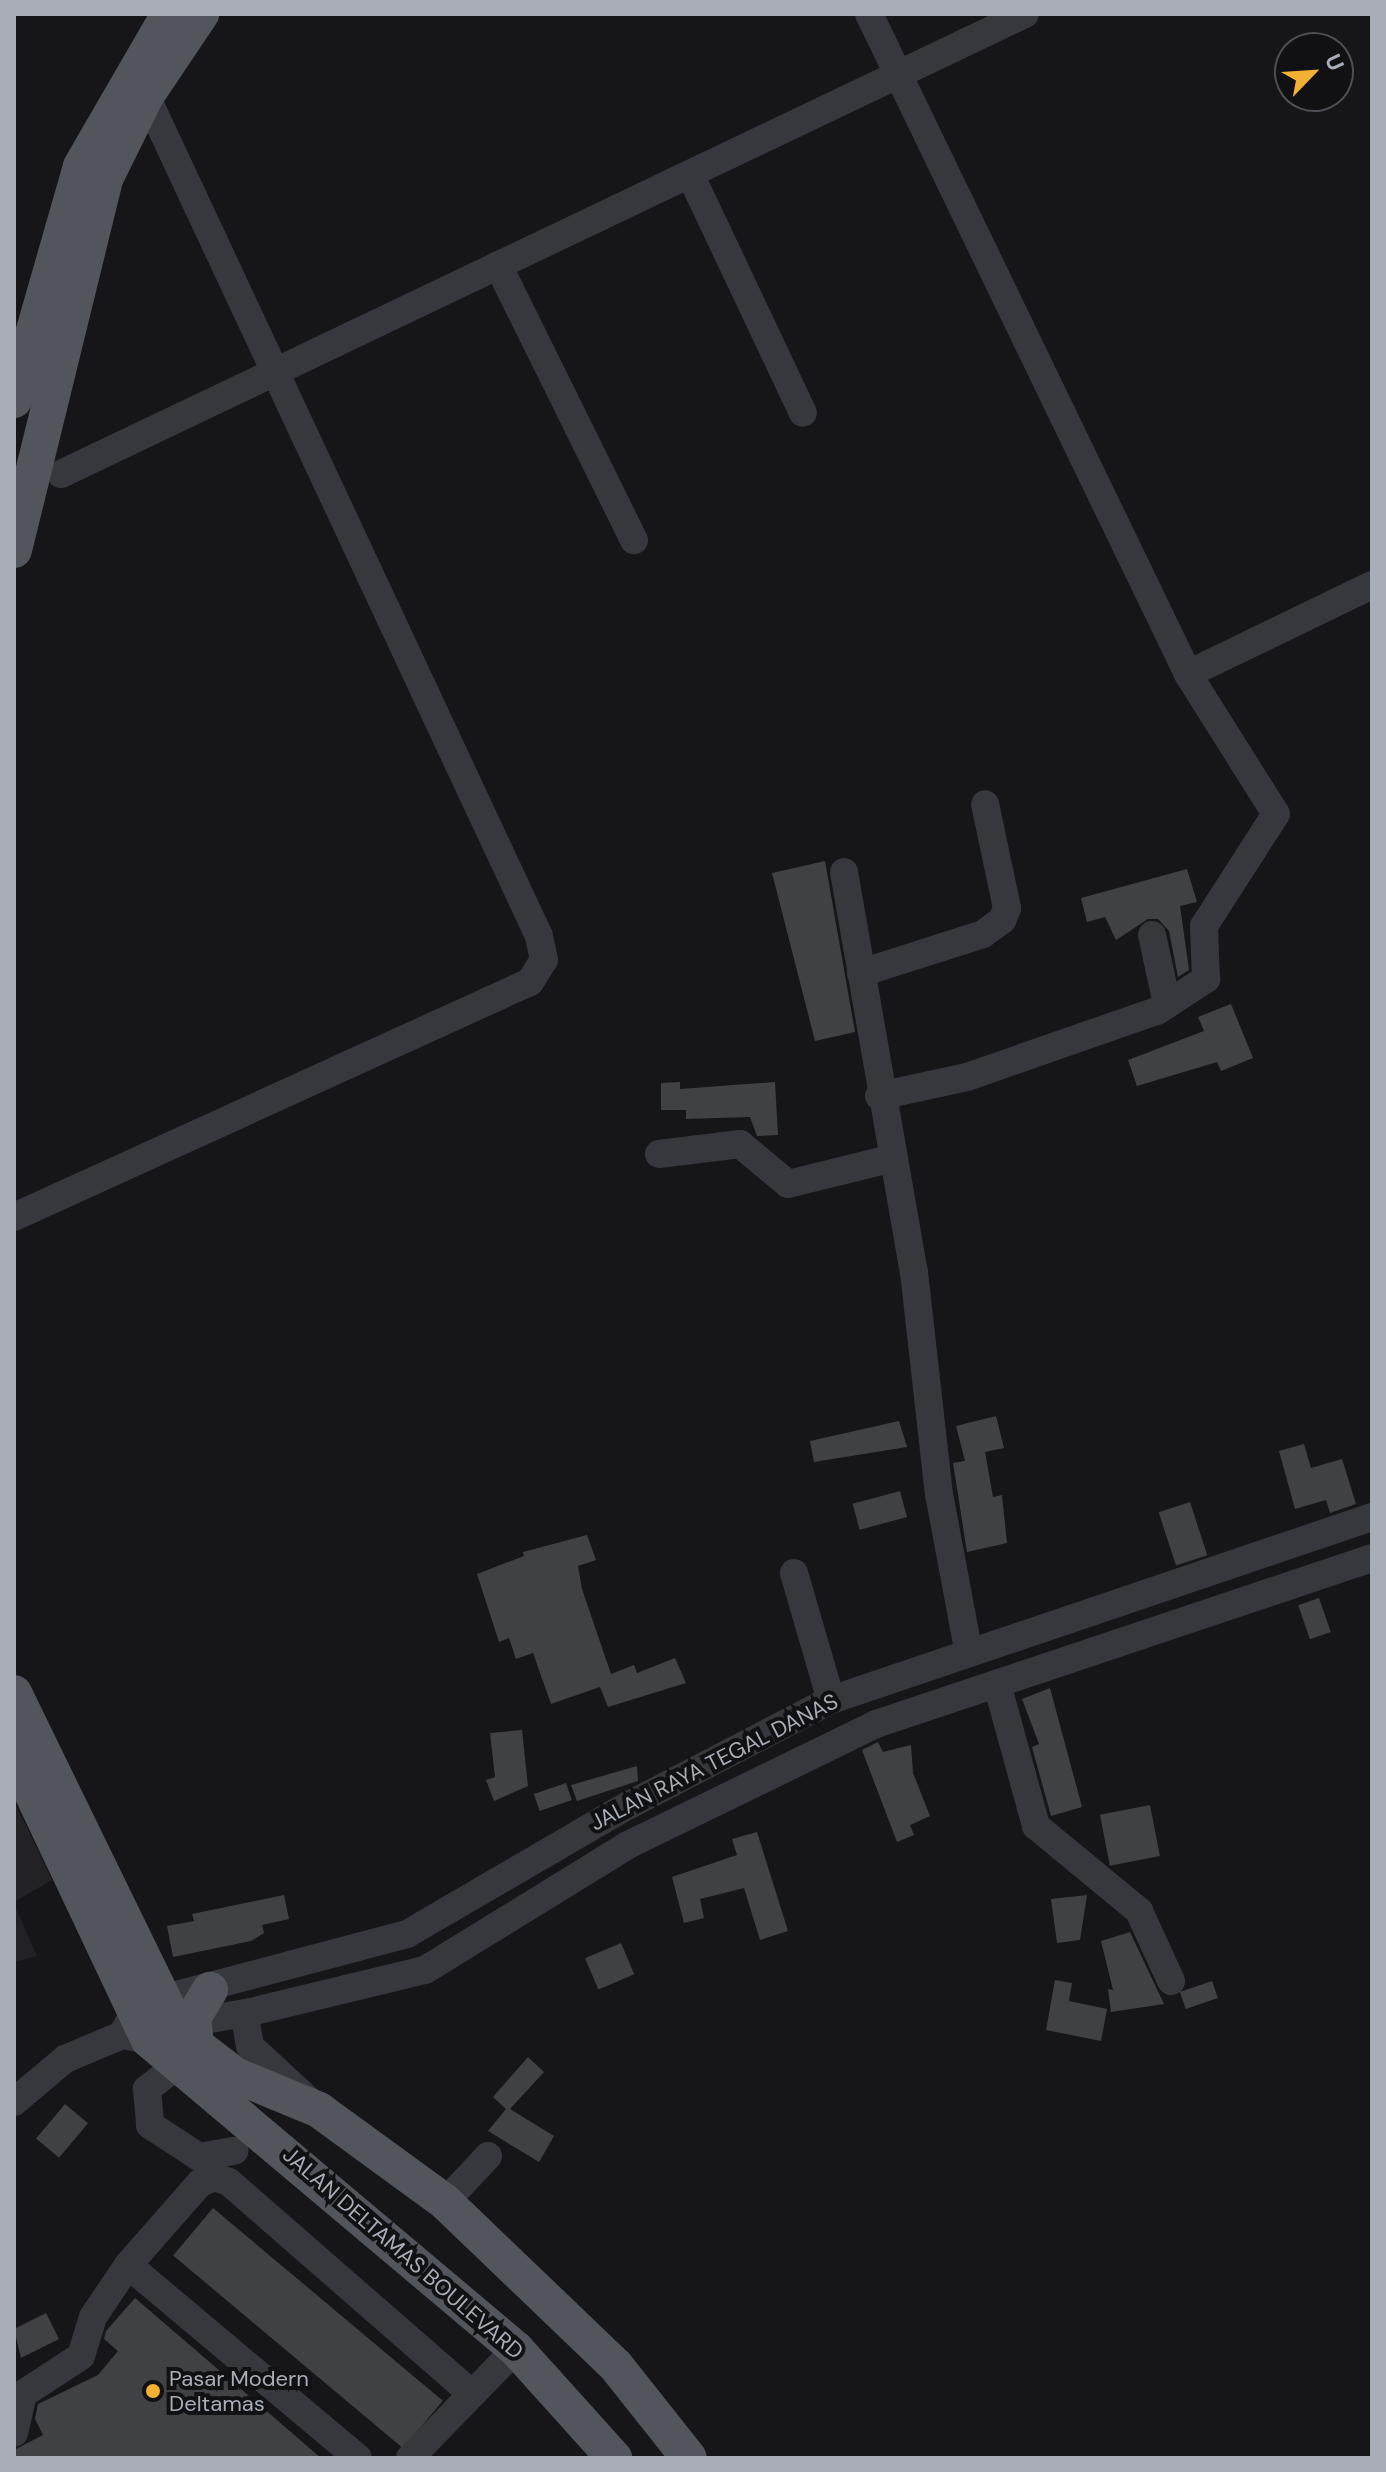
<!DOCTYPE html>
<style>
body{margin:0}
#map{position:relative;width:1386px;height:2472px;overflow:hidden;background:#161618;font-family:"DM Sans",sans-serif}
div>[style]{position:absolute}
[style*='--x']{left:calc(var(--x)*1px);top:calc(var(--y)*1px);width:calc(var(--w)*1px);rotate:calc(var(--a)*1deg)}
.built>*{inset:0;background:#222225}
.building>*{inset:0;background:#404145;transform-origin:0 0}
.minor>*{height:28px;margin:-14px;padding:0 14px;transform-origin:14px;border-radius:14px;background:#37383d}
.major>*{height:36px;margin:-18px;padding:0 18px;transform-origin:18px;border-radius:18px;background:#53555c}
.dots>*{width:22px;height:22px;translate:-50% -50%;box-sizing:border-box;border:4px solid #111113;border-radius:50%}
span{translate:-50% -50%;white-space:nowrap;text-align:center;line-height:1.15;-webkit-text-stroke:8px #111113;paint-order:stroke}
.street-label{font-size:22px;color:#a8adb8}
.poi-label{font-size:22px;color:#a8adb8}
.left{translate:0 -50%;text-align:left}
.frame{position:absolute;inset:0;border:16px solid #a8adb8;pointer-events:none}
.north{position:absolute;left:1274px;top:32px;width:80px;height:80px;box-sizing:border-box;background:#111113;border:2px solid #4d4f55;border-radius:50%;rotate:65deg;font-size:22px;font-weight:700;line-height:32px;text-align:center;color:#a8adb8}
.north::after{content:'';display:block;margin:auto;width:28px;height:36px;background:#f2b134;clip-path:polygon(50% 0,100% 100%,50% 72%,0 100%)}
</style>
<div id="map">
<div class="built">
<div style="clip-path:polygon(14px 1801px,52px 1880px,14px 1902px)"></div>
<div style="clip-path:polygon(14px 1904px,37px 1956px,14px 1962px)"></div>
</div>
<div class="building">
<div style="clip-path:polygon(825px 861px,855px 1032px,815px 1041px,772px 873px)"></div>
<div style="clip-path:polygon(1187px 869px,1197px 902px,1180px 906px,1189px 970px,1178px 977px,1169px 931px,1158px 919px,1148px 919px,1116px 940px,1105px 917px,1087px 922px,1081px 898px)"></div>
<div style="clip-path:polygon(1231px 1004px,1253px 1058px,1221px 1071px,1217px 1062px,1137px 1086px,1128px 1060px,1204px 1031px,1198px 1017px)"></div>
<div style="clip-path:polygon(680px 1082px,680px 1089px,775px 1082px,778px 1135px,757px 1136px,750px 1117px,686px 1119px,686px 1110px,661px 1110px,661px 1083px)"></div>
<div style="clip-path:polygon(996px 1416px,1004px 1448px,985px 1452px,993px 1497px,1002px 1495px,1007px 1543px,967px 1552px,953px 1463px,965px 1461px,956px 1426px)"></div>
<div style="clip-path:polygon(899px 1421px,907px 1447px,814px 1462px,810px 1441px)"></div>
<div style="clip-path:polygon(1304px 1444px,1311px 1468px,1342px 1459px,1356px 1504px,1330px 1513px,1326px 1500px,1295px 1509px,1279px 1451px)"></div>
<div style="left:900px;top:1491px;width:27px;height:49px;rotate:75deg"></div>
<div style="left:1190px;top:1502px;width:56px;height:33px;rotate:72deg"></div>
<div style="clip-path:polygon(587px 1535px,596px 1560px,578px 1566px,582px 1589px,611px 1674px,634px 1665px,637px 1673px,675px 1658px,686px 1683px,608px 1707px,600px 1687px,551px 1704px,533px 1653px,516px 1659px,509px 1638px,499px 1642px,477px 1574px,524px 1556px,523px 1552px)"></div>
<div style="left:1319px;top:1598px;width:36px;height:22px;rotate:71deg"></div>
<div style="clip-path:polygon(1050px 1688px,1082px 1807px,1051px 1816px,1032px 1747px,1039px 1744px,1022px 1699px)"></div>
<div style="clip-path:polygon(522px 1730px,528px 1786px,494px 1801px,486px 1780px,495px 1777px,490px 1733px)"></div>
<div style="clip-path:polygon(878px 1742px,883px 1752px,911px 1745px,913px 1773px,930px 1816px,910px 1825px,914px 1835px,897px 1842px,862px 1750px)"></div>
<div style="clip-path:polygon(637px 1766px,638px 1781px,577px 1801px,571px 1785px)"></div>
<div style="left:566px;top:1783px;width:18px;height:34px;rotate:71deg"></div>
<div style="left:1150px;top:1805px;width:52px;height:51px;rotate:79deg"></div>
<div style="clip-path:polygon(757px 1832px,788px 1931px,760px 1940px,744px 1888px,700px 1899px,704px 1918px,684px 1923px,672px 1877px,737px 1855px,732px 1839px)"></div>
<div style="clip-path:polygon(284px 1895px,289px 1919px,262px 1925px,264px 1933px,251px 1941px,173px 1957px,167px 1926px,194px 1921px,192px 1914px)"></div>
<div style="clip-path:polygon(1087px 1895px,1080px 1940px,1057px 1943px,1051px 1899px)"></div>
<div style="clip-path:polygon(1130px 1932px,1164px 2004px,1111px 2012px,1108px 1989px,1113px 1990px,1101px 1941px)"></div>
<div style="left:621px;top:1943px;width:34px;height:39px;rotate:67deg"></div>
<div style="clip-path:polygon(1055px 1980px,1072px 1983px,1069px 2001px,1107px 2009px,1101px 2041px,1046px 2030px)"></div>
<div style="left:1212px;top:1981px;width:18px;height:34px;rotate:71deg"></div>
<div style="clip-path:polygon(528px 2057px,544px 2072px,510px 2109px,554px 2136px,539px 2162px,488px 2131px,506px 2109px,493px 2097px)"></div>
<div style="left:65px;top:2104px;width:30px;height:45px;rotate:40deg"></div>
<div style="left:213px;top:2208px;width:300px;height:62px;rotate:40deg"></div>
<div style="clip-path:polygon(135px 2298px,321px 2458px,14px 2458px,14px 2450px,43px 2435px,35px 2419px,38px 2404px,98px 2375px,118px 2351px,104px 2339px,106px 2331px)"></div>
<div style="clip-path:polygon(46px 2313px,59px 2339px,21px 2358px,14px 2329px)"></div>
</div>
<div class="minor">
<div style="--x:869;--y:14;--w:733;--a:64.2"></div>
<div style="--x:1188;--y:674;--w:204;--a:-25.8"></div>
<div style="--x:690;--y:174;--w:264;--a:64.7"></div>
<div style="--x:498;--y:265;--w:307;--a:63.7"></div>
<div style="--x:61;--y:474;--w:1068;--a:-25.51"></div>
<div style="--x:844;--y:872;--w:406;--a:80.1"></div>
<div style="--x:914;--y:1272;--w:223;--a:83.6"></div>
<div style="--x:939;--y:1494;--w:158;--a:79.4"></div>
<div style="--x:1152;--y:935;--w:71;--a:77.7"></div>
<div style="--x:861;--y:973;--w:128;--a:-17.7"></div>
<div style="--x:983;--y:934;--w:24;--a:-36"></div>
<div style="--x:1002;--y:920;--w:13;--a:-67"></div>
<div style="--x:1007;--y:908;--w:106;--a:-101.9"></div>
<div style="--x:879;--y:1096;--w:90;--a:-12.2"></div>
<div style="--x:967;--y:1077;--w:201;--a:-19.2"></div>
<div style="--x:1157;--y:1011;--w:59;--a:-33.1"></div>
<div style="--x:1206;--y:979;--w:53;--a:-92.2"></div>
<div style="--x:1204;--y:926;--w:133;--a:-57.3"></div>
<div style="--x:1276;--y:814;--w:165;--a:-122.2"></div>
<div style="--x:659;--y:1154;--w:82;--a:-7"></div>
<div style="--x:740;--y:1144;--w:62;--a:39.8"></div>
<div style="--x:788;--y:1184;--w:105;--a:-13.8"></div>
<div style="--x:14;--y:1217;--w:567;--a:-24.49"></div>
<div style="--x:530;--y:982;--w:26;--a:-58"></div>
<div style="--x:544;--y:960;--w:25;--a:-102"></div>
<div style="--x:539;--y:936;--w:927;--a:-115.07"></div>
<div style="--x:794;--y:1573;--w:132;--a:73.8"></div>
<div style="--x:997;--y:1684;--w:147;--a:74.6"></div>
<div style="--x:1036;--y:1826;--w:134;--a:39.5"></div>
<div style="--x:1139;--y:1911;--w:77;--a:65.4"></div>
<div style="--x:122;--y:2035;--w:24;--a:-62"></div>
<div style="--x:133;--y:2014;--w:32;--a:-28"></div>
<div style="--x:161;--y:1999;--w:254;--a:-14.8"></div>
<div style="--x:407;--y:1934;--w:257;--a:-30.2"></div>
<div style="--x:629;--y:1805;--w:228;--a:-27.5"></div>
<div style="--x:831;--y:1700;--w:571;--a:-18.69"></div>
<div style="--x:175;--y:2067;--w:36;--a:142"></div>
<div style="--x:147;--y:2089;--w:36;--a:85"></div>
<div style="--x:150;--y:2125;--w:59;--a:33.1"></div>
<div style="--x:199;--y:2157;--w:36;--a:-10"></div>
<div style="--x:307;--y:2099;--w:78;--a:-137.1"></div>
<div style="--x:250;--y:2046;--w:23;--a:-100"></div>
<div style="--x:246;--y:2023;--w:12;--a:-66"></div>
<div style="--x:251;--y:2012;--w:179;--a:-13.6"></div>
<div style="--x:425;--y:1970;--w:238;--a:-31.6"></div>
<div style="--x:628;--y:1845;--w:276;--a:-26"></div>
<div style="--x:876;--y:1724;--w:523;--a:-18.5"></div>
<div style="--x:14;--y:2102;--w:67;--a:-40.1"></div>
<div style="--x:65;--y:2059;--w:62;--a:-22.8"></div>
<div style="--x:122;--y:2035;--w:27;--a:10"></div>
<div style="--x:149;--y:2040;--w:30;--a:-30"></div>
<div style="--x:175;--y:2025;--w:77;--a:-9.7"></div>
<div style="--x:445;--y:2202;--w:63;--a:-46.9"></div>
<div style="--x:128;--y:2265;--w:300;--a:40"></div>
<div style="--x:14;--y:2433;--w:40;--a:-77"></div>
<div style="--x:23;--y:2394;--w:69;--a:-33.2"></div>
<div style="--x:81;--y:2356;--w:41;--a:-72.9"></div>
<div style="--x:93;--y:2317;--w:63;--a:-56.1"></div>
<div style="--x:128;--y:2265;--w:109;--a:-48.7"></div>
<div style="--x:200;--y:2183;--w:16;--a:-22"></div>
<div style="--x:215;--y:2177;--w:15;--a:20"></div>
<div style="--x:229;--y:2182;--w:322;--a:41.1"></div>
<div style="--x:410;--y:2458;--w:152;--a:-45.8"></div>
</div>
<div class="major">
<div style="--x:14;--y:400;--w:243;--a:-74"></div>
<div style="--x:81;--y:166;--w:176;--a:-59.9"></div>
<div style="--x:14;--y:550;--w:382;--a:-76.2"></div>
<div style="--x:105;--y:179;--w:93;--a:-63.7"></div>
<div style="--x:146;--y:96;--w:99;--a:-56.1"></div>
<div style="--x:14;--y:1693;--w:378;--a:64"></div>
<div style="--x:180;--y:2033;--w:69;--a:37.4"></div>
<div style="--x:235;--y:2075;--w:91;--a:22.6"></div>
<div style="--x:319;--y:2110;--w:156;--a:36.1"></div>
<div style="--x:445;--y:2202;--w:237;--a:43.8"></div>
<div style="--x:616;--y:2366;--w:117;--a:51.6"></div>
<div style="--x:14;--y:1755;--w:315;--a:64.7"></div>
<div style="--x:149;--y:2040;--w:480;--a:40.1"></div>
<div style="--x:516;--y:2349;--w:147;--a:48"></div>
<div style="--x:198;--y:2061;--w:43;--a:-96.6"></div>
<div style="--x:193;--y:2018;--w:33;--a:-59"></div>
</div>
<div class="dots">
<div style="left:153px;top:2391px;background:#f2b134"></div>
</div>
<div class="street-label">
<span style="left:714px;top:1762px;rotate:-27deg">JALAN RAYA TEGAL DANAS</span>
<span style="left:403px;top:2253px;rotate:41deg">JALAN DELTAMAS BOULEVARD</span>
</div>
<div class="poi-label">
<span class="left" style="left:169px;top:2391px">Pasar Modern<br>Deltamas</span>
</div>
<div class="frame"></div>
<div class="north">U</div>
</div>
